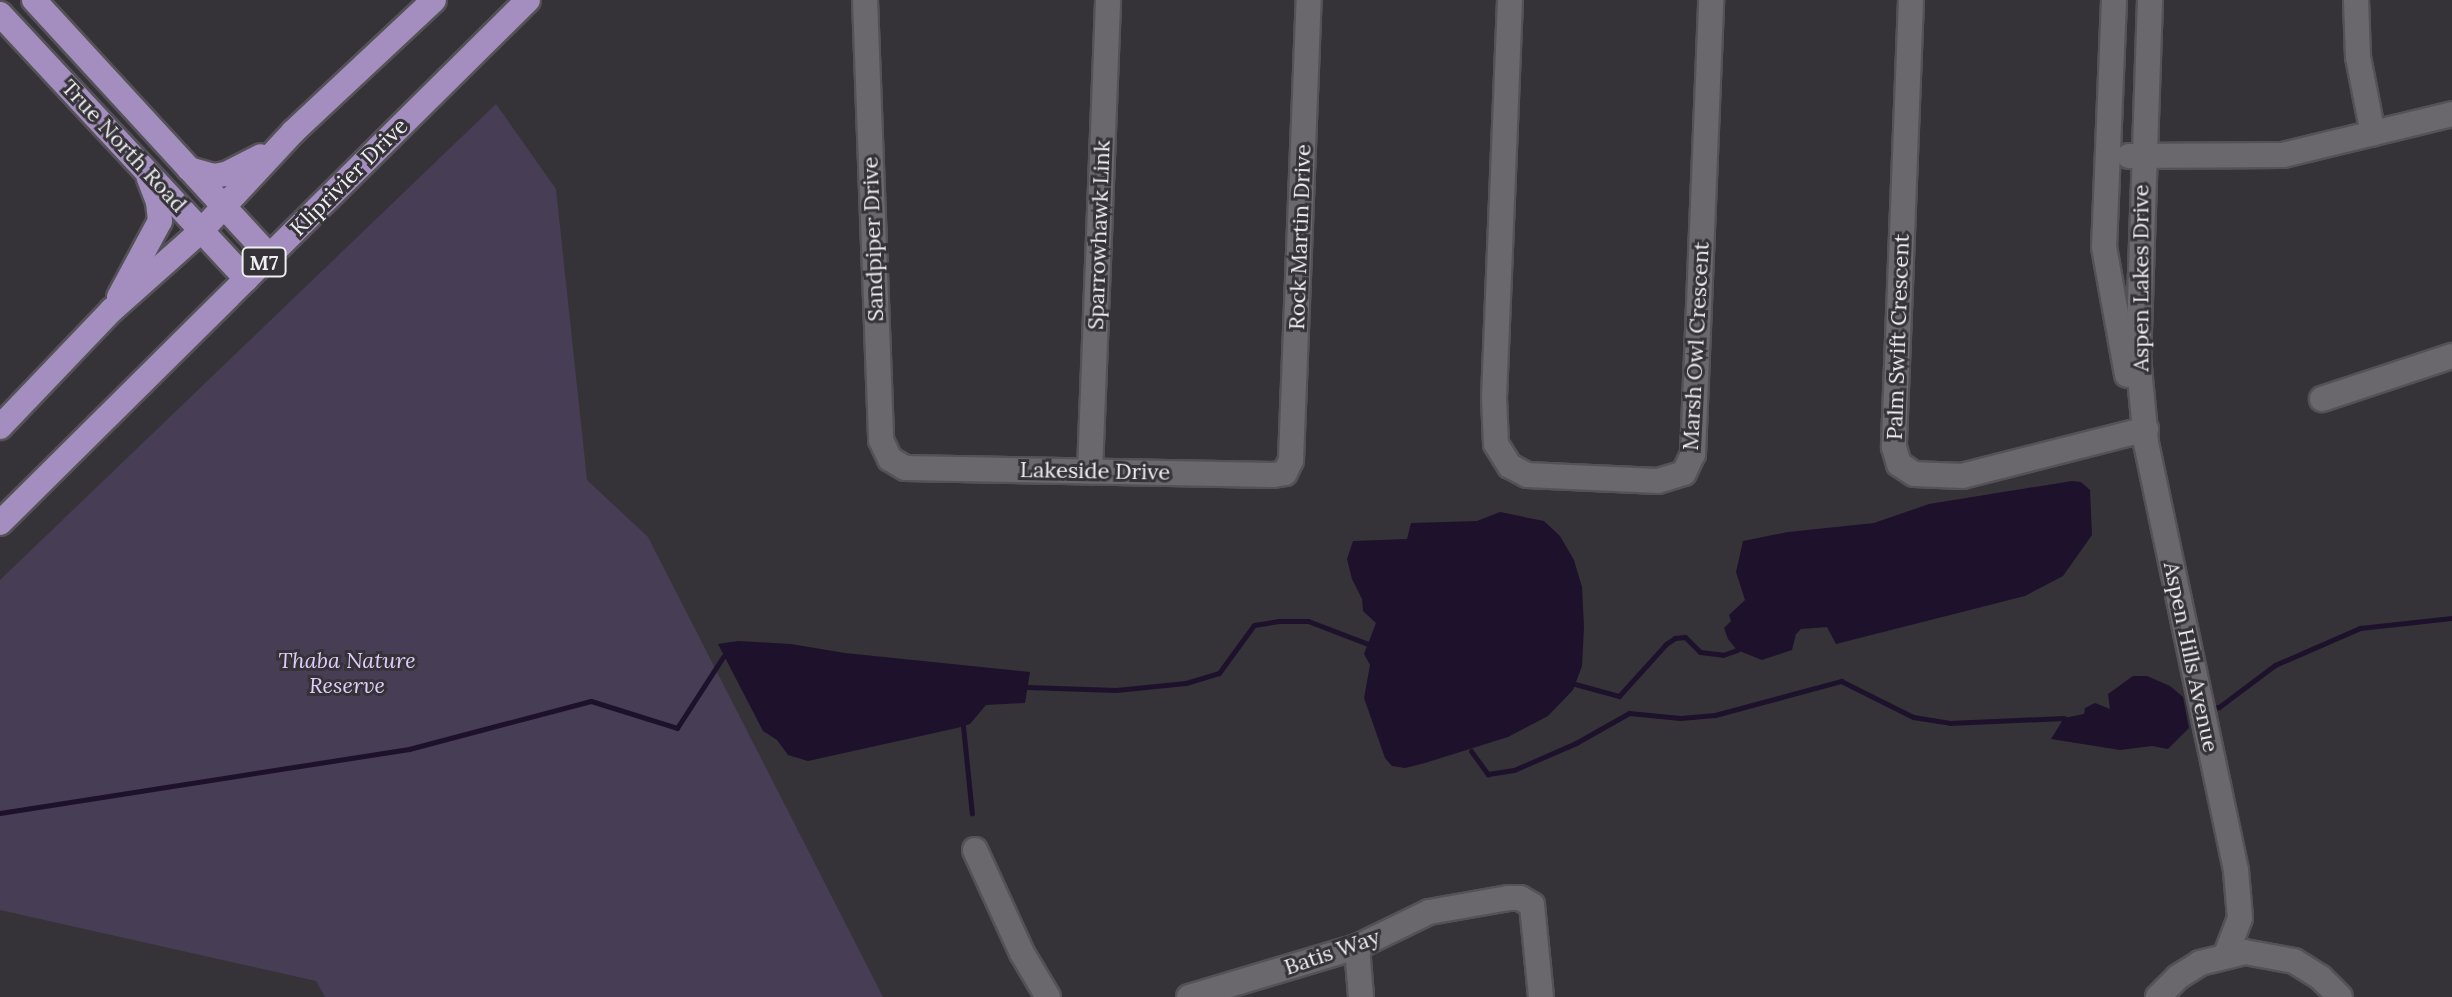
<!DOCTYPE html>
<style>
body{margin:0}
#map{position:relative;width:2452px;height:997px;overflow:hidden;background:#353338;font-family:Lora,serif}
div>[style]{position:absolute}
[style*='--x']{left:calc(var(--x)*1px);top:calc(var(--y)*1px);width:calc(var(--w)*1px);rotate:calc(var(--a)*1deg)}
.green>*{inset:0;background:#473d54}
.water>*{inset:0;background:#1e112c}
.stream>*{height:5px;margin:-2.5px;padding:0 2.5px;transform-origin:2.5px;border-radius:2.5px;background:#1e112c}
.roads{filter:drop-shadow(2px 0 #545256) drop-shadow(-2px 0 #545256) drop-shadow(0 2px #545256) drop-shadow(0 -2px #545256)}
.minor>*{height:24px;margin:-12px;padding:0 12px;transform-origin:12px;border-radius:12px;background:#6a686d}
.major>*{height:24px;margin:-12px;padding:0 12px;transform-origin:12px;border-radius:12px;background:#a38ebf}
span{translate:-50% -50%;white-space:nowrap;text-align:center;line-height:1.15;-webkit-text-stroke:6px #353338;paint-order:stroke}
.shield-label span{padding:2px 6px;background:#353338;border:2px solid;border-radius:6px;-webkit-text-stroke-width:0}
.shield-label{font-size:20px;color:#efeef1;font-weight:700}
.street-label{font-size:22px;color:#efeef1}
.park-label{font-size:22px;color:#dfccfb;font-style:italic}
</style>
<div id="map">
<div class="green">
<div style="clip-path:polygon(496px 104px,556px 189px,587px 480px,648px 537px,883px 997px,325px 997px,316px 981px,0 910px,0 580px)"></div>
</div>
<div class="water">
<div style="clip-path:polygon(2072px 481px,2081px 482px,2090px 490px,2092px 535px,2063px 576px,2025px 596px,1836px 644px,1827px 627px,1801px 629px,1796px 634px,1792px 650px,1762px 660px,1737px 650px,1728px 639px,1724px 628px,1731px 621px,1729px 615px,1745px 600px,1736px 572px,1743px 541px,1788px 532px,1874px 523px,1929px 504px)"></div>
<div style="clip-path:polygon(1500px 512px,1544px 521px,1560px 536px,1574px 560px,1582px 587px,1584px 627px,1582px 666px,1573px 690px,1548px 716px,1508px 737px,1425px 763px,1405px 768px,1392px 766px,1385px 758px,1364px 698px,1370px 665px,1364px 654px,1376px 623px,1363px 611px,1362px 599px,1352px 579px,1347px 559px,1353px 541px,1407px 539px,1411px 523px,1477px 521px)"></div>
<div style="clip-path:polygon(738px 641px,791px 644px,845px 653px,1030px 672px,1025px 703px,986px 705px,970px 724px,957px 728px,808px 761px,788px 755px,777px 740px,763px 731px,718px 644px)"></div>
<div style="clip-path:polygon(2133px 676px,2147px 676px,2170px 686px,2183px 697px,2189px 728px,2168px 749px,2152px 746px,2120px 750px,2051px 739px,2064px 718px,2084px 714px,2085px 708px,2095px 703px,2110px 709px,2108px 694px)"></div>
</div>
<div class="stream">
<div style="--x:1575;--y:684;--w:46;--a:15.3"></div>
<div style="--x:1619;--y:696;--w:70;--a:-47.9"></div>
<div style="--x:1666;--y:644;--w:11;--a:-34"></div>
<div style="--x:1675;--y:638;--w:10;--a:-6"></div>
<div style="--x:1685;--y:637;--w:21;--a:45"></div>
<div style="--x:1700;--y:652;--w:23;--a:7"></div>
<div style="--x:1723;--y:655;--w:15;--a:-20"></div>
<div style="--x:1027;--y:687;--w:89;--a:1.9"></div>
<div style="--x:1116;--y:690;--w:70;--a:-5.7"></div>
<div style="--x:1186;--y:683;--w:34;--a:-17"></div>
<div style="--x:1219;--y:673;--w:59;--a:-53.9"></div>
<div style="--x:1254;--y:625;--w:25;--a:-9"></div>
<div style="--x:1279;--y:621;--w:29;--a:0"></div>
<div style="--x:1308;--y:621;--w:64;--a:21"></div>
<div style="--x:2211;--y:708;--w:8;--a:-7"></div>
<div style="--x:2219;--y:707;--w:70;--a:-36.9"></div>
<div style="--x:2275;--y:665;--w:93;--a:-23.5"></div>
<div style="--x:2360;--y:628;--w:93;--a:-6.2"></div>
<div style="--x:963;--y:726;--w:88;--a:84.2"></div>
<div style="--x:1471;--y:751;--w:29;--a:54"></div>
<div style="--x:1488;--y:774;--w:26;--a:-9"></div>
<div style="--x:1514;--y:770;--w:68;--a:-23.5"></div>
<div style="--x:1576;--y:743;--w:61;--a:-29.5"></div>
<div style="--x:1629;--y:713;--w:51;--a:5.6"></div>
<div style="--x:1680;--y:718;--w:35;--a:-5"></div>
<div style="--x:1715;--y:715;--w:131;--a:-15.1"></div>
<div style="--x:1841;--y:681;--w:80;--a:26.6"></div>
<div style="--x:1913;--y:717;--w:36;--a:9"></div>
<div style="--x:1949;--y:723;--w:115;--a:-2.5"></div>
<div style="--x:0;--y:813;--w:414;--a:-8.9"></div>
<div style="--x:409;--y:749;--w:188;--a:-14.8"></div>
<div style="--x:591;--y:701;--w:90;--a:17.4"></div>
<div style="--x:677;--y:728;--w:85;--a:-57.1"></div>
</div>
<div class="roads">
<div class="minor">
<div style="--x:865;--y:0;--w:440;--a:87.9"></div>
<div style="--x:881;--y:440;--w:21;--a:65"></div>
<div style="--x:890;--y:459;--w:17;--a:31"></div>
<div style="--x:905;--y:468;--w:368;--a:1.1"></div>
<div style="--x:1273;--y:475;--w:12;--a:-9"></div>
<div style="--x:1285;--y:473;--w:14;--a:-65"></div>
<div style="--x:1291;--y:460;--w:460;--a:-87.8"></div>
<div style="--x:1510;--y:0;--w:398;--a:92.3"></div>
<div style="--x:1494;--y:398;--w:46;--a:87.5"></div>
<div style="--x:1496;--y:444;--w:26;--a:58"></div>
<div style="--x:1510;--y:466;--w:19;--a:28"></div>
<div style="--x:1527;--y:475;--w:131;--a:2.6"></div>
<div style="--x:1658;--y:481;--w:27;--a:-17"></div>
<div style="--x:1684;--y:473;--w:21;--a:-65"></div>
<div style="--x:1693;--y:454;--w:454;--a:-87.7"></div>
<div style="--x:1911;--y:0;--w:447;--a:92.2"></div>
<div style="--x:1894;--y:447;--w:18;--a:74"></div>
<div style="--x:1899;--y:464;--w:18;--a:34"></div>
<div style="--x:1914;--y:474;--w:48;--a:2.4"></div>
<div style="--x:1962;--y:476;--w:190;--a:-14.3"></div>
<div style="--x:2114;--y:0;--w:247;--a:92.3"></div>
<div style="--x:2104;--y:247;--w:130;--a:79.8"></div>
<div style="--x:2150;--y:0;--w:356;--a:91.9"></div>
<div style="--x:2138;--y:356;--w:87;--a:84.7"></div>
<div style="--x:2146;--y:443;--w:437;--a:78.1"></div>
<div style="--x:2236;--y:871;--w:47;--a:85.1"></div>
<div style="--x:2240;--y:918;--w:39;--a:111"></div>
<div style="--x:2356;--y:0;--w:57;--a:88"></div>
<div style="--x:2358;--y:57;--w:78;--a:79"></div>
<div style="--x:2129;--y:156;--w:154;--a:-0.4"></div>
<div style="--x:2283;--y:155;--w:174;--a:-13.6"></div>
<div style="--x:2322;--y:399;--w:137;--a:-18.3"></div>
<div style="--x:1090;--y:471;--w:471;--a:-87.8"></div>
<div style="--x:975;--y:850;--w:113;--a:65.5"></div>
<div style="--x:1022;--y:953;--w:51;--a:59.4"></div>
<div style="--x:1357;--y:947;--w:50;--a:85.4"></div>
<div style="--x:1189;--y:997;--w:175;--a:-16.6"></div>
<div style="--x:1357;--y:947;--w:80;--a:-25.9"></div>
<div style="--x:1429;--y:912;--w:80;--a:-10"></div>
<div style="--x:1508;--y:898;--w:12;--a:0"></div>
<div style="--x:1520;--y:898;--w:14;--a:30"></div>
<div style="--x:1532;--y:905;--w:92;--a:84.4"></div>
<div style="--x:2158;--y:997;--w:28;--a:-45"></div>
<div style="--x:2178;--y:977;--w:26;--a:-32"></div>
<div style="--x:2200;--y:963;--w:46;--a:-13.7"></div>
<div style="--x:2245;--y:952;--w:50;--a:10.4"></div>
<div style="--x:2294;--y:961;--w:31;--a:32"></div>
<div style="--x:2320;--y:977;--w:28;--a:45"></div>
</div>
<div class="major">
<div style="--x:34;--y:0;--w:348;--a:47.4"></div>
<div style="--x:0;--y:14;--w:362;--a:47.1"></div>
<div style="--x:189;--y:169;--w:25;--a:16"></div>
<div style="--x:213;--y:176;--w:13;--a:-9"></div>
<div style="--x:226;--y:174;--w:39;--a:-27"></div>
<div style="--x:119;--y:297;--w:86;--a:-61.7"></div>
<div style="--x:160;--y:221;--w:19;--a:-96"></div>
<div style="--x:158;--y:202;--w:26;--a:-111"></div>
<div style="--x:0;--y:427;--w:162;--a:-46.3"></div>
<div style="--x:112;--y:310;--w:120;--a:-41.6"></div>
<div style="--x:202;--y:230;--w:134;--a:-47.1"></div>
<div style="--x:293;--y:132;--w:193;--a:-43.1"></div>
<div style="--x:0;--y:523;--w:743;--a:-44.73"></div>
</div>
</div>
<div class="shield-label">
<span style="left:264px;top:262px">M7</span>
</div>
<div class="street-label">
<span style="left:124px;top:146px;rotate:47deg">True North Road</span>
<span style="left:349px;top:177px;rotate:-45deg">Kliprivier Drive</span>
<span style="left:1099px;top:235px;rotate:-88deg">Sparrowhawk Link</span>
<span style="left:1300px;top:237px;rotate:-88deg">Rock Martin Drive</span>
<span style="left:873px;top:239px;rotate:-92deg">Sandpiper Drive</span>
<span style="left:2141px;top:278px;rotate:-90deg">Aspen Lakes Drive</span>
<span style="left:1898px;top:337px;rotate:-88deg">Palm Swift Crescent</span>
<span style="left:1696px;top:346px;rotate:-87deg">Marsh Owl Crescent</span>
<span style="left:1095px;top:471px;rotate:1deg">Lakeside Drive</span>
<span style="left:2191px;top:657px;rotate:78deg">Aspen Hills Avenue</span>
<span style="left:1332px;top:952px;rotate:-19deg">Batis Way</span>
</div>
<div class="park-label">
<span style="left:347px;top:673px">Thaba Nature<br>Reserve</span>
</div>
</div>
